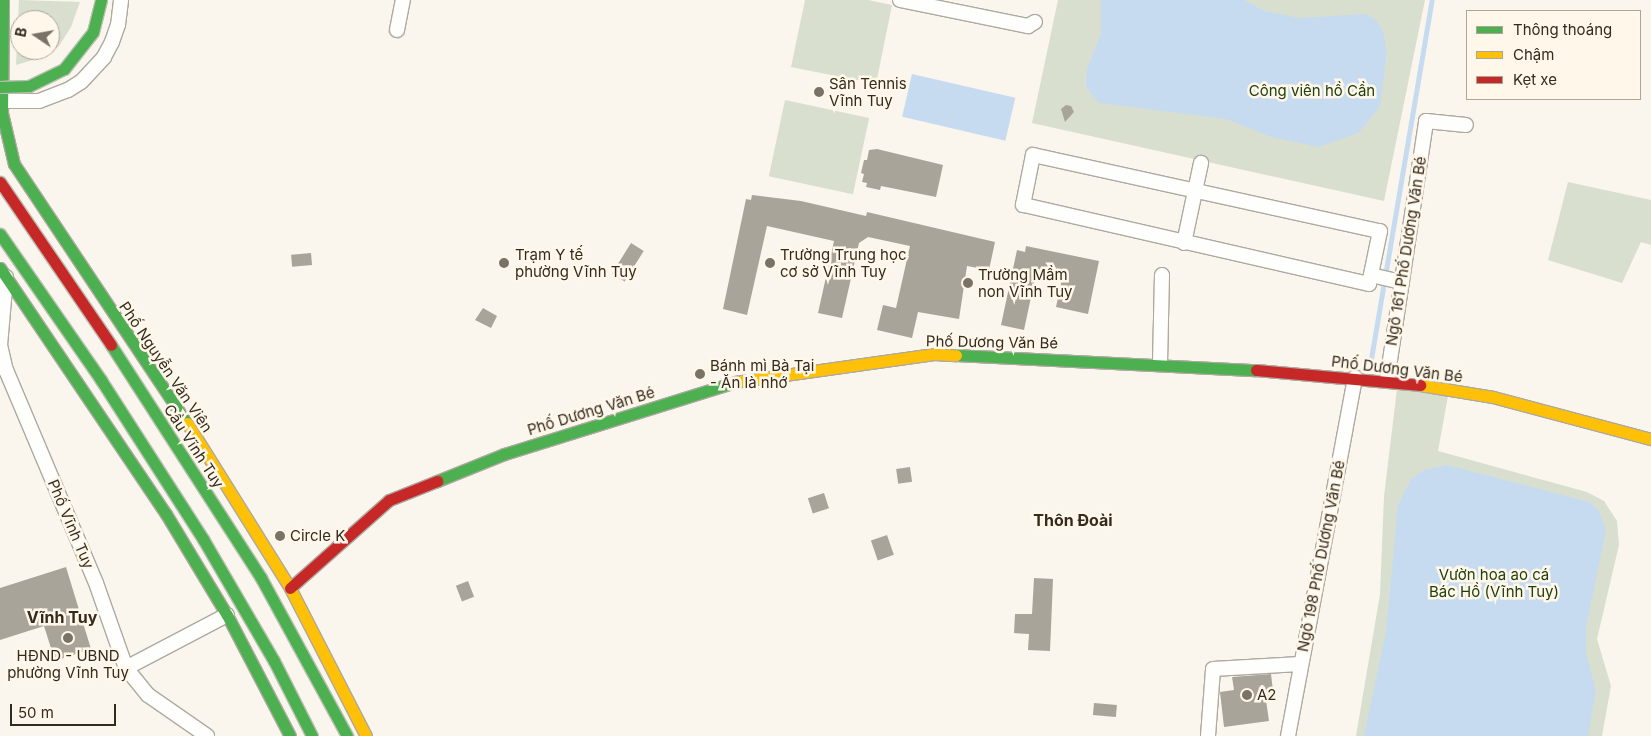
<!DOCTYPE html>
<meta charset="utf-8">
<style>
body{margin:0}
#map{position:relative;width:1651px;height:736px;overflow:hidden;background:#faf6ee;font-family:Inter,sans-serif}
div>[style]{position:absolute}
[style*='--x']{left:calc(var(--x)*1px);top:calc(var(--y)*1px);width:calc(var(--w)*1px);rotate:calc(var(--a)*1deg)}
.green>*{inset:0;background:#d8dfcf;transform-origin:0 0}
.water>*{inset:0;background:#c7dbf0;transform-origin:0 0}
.stream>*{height:4.5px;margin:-2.25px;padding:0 2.25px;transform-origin:2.25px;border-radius:2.25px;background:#c7dbf0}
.building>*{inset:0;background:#a9a499;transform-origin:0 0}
.roads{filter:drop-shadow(1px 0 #aea9a0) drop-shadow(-1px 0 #aea9a0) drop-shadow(0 1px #aea9a0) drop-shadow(0 -1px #aea9a0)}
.street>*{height:14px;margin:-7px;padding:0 7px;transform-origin:7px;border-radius:7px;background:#fefefc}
.fast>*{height:11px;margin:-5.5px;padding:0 5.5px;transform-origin:5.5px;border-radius:5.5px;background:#4caf50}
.slow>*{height:11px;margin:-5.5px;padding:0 5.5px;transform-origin:5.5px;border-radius:5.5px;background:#ffc107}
.jam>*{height:11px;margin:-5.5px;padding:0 5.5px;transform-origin:5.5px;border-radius:5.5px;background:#c62828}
.bridges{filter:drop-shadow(1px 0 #bbbfb3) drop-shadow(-1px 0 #bbbfb3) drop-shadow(0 1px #bbbfb3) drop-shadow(0 -1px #bbbfb3)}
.fast-bridge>*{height:11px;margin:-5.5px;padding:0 5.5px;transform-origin:5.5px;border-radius:5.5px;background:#4caf50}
.jam-bridge>*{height:11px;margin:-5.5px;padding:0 5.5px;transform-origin:5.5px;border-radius:5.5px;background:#c62828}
.dots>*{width:14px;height:14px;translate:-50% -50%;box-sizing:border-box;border:2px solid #fff7e9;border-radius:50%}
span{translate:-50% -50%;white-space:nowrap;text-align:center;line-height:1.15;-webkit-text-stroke:5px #fff7e9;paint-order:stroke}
.poi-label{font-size:15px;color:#332b1e}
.left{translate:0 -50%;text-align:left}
.park-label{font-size:15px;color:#1f410d}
.street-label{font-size:15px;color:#332b1e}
.neighbourhood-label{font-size:16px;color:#332b1e;font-weight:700}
.legend{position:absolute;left:1466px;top:10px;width:175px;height:90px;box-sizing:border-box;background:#fff7e9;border:1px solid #ada598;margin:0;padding:6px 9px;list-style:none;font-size:15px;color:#332b1e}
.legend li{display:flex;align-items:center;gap:10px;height:25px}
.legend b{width:25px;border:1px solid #ada598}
.north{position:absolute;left:10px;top:10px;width:50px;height:50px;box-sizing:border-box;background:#fff7e9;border:1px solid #ada598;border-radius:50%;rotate:282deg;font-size:14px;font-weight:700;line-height:20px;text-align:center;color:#332b1e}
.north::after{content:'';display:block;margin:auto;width:18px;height:22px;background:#797267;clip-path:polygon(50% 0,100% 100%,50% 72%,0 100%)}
.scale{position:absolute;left:10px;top:704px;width:106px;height:22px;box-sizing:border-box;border:2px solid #332b1e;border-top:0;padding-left:6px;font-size:15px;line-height:18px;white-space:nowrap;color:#332b1e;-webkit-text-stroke:4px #fff7e9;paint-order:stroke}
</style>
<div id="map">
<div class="green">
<div style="clip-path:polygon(evenodd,19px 0,80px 2px,71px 27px,59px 46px,43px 57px,16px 65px,19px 0,20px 20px,50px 20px,50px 50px,20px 50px,20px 20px)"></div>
<div style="clip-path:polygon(805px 0,868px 0,892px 5px,876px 84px,791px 67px)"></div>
<div style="clip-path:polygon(1058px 0,1425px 0,1384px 201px,1032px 123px)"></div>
<div style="left:785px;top:100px;width:86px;height:78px;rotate:12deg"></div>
<div style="clip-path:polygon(1568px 182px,1651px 200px,1651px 245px,1641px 242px,1622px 283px,1548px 260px)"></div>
<div style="clip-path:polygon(1397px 389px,1448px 396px,1438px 451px,1587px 492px,1604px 501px,1617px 521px,1619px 545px,1597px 639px,1611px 686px,1602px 736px,1356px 736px,1380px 594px,1384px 496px)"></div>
</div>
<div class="water">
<div style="clip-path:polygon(1101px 0,1244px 0,1265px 11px,1299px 18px,1366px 14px,1376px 20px,1383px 31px,1387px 52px,1380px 107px,1358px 133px,1319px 147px,1271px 137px,1226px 119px,1099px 103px,1086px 87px,1087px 69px,1101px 33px)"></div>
<div style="left:912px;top:74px;width:106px;height:44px;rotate:13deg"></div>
<div style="clip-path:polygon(1447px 465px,1574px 498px,1590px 502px,1599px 511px,1606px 530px,1586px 627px,1586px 653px,1596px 691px,1588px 736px,1364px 736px,1386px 631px,1398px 505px,1411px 479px,1424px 470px)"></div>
</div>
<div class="stream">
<div style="--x:1371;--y:359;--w:364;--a:-80.4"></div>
</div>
<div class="building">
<div style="clip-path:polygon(1066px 105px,1071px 106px,1074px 112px,1065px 122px,1061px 109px)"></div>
<div style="clip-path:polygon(877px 149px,943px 165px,936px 197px,881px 186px,880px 190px,866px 187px,867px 183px,862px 182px,864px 174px,861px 173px,864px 160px,867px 160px,869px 150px)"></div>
<div style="clip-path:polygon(752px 195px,801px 201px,866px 216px,867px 212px,995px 242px,989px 270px,967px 266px,959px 319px,918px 312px,912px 338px,877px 330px,883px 305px,896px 308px,910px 246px,868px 237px,859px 243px,842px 318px,818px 313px,834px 241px,767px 226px,747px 315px,723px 309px,746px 199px,751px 200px)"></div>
<div style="left:631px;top:243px;width:15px;height:36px;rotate:32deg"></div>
<div style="clip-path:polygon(1026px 246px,1099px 261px,1088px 314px,1056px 307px,1063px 274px,1037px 269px,1024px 330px,1001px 325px,1017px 250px,1025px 252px)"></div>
<div style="left:311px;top:253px;width:12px;height:20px;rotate:85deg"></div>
<div style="clip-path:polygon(483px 308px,497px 316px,491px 328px,475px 320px)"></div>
<div style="left:910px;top:467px;width:15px;height:14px;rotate:82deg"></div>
<div style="left:824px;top:493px;width:16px;height:17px;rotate:72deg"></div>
<div style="left:887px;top:535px;width:21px;height:17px;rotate:71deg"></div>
<div style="clip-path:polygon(66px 567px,91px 649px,55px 661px,44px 626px,0 640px,0 588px)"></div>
<div style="clip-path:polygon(1034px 578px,1053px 579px,1050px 651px,1028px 650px,1029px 634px,1014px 633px,1015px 614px,1032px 614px)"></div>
<div style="left:468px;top:581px;width:17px;height:13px;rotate:69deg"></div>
<div style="clip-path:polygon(1271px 674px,1274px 699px,1266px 700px,1269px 721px,1224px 727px,1220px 692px,1234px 690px,1232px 677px)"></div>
<div style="left:1094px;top:703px;width:23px;height:12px;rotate:5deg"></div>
</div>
<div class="roads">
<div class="street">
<div style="--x:900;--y:0;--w:131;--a:11.5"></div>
<div style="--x:1028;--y:26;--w:8;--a:-30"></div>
<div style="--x:397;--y:30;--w:31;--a:-79"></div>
<div style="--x:1;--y:101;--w:38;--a:0"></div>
<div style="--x:39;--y:101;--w:31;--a:-21"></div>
<div style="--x:68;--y:90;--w:15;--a:-32"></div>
<div style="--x:81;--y:82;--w:34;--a:-47"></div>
<div style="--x:104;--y:57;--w:17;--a:-62"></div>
<div style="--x:112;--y:42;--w:18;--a:-71"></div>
<div style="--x:118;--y:25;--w:25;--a:-83"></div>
<div style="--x:1033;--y:155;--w:355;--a:12.4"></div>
<div style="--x:1380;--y:231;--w:54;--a:101.7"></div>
<div style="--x:1369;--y:284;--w:355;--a:-167.1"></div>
<div style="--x:1023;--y:205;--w:51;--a:-78.7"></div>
<div style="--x:1184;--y:243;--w:82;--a:-78"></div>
<div style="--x:1371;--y:275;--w:32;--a:13"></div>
<div style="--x:6;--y:277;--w:68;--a:95"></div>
<div style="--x:0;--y:345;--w:26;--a:77"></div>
<div style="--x:6;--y:370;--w:231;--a:67.1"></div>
<div style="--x:96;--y:583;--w:90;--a:70.6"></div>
<div style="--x:126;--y:668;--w:35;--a:51"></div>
<div style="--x:148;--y:695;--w:72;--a:34.8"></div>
<div style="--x:1160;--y:363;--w:88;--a:-88.7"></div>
<div style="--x:1387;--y:380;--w:262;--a:-81.4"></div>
<div style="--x:1426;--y:121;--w:40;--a:5.7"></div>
<div style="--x:126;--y:668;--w:114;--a:-27.7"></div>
<div style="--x:1208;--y:736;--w:67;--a:-85.7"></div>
<div style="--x:1213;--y:669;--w:87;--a:-3.3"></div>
<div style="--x:1288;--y:736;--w:365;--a:-79.4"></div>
</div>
<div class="fast">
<div style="--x:3;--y:0;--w:113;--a:90.5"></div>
<div style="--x:2;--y:113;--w:52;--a:76.8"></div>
<div style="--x:14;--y:164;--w:311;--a:56.3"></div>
<div style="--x:0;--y:268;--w:297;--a:56"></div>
<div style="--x:166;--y:514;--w:118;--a:58.9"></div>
<div style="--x:227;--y:615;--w:136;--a:62.5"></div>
<div style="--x:956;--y:355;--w:300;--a:2.9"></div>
<div style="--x:437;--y:481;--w:72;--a:-21.9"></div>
<div style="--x:504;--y:454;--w:242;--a:-17.3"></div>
</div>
<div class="slow">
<div style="--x:735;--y:382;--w:201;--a:-8"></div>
<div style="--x:934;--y:354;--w:22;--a:3"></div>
<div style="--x:1420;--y:385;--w:74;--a:9.3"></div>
<div style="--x:1493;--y:397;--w:163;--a:14.9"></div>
<div style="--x:187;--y:423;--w:195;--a:58"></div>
<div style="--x:290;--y:588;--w:166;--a:62.8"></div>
</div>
<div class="jam">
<div style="--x:1256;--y:370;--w:165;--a:5.2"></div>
<div style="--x:290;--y:588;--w:132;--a:-41.6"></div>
<div style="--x:389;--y:500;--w:52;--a:-21.6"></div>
</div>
</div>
<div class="bridges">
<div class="fast-bridge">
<div style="--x:0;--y:87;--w:29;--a:-2"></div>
<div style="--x:29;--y:86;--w:39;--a:-26"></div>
<div style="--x:64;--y:69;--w:47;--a:-51.9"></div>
<div style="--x:93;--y:32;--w:33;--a:-76"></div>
<div style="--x:0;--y:234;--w:178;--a:55.3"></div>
<div style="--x:101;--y:380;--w:189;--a:57.3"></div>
<div style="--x:203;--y:539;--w:141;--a:59.8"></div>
<div style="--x:274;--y:661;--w:84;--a:63.1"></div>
<div style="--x:111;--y:345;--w:277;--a:57.2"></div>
<div style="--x:261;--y:578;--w:180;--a:61.4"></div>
</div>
<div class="jam-bridge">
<div style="--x:0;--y:182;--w:197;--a:55.7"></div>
</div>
</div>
<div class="dots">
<div style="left:819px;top:92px;background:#797267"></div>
<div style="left:504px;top:263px;background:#797267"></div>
<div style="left:770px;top:263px;background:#797267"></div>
<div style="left:968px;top:283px;background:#797267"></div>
<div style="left:700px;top:374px;background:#797267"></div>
<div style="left:280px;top:536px;background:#797267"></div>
<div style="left:68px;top:638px;background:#797267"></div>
<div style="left:1247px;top:695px;background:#797267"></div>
</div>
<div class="poi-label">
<span class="left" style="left:829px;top:92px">Sân Tennis<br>Vĩnh Tuy</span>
<span class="left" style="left:515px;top:263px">Trạm Y tế<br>phường Vĩnh Tuy</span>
<span class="left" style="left:780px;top:263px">Trường Trung học<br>cơ sở Vĩnh Tuy</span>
<span class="left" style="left:978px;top:283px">Trường Mầm<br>non Vĩnh Tuy</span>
<span class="left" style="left:710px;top:374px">Bánh mì Bà Tại<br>- Ăn là nhớ</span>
<span class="left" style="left:290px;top:536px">Circle K</span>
<span style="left:68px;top:664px">HĐND - UBND<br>phường Vĩnh Tuy</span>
<span class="left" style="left:1257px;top:695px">A2</span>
</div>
<div class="park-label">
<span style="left:1312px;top:91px">Công viên hồ Cần</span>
<span style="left:1494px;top:583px">Vườn hoa ao cá<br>Bác Hồ (Vĩnh Tuy)</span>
</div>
<div class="street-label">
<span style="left:1406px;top:251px;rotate:-81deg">Ngõ 161 Phố Dương Văn Bé</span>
<span style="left:992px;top:342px;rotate:1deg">Phố Dương Văn Bé</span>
<span style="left:166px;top:367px;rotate:56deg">Phố Nguyễn Văn Viên</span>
<span style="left:1397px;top:369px;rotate:7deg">Phố Dương Văn Bé</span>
<span style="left:591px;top:411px;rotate:-17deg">Phố Dương Văn Bé</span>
<span style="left:194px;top:446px;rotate:57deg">Cầu Vĩnh Tuy</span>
<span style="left:71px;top:524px;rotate:67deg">Phố Vĩnh Tuy</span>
<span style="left:1321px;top:556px;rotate:-79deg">Ngõ 198 Phố Dương Văn Bé</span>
</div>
<div class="neighbourhood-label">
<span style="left:1073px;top:520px">Thôn Đoài</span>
<span style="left:62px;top:617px">Vĩnh Tuy</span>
</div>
<ul class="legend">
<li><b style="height:6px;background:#4caf50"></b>Thông thoáng</li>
<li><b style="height:6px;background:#ffc107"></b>Chậm</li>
<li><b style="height:6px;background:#c62828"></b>Kẹt xe</li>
</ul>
<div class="north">B</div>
<div class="scale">50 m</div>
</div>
